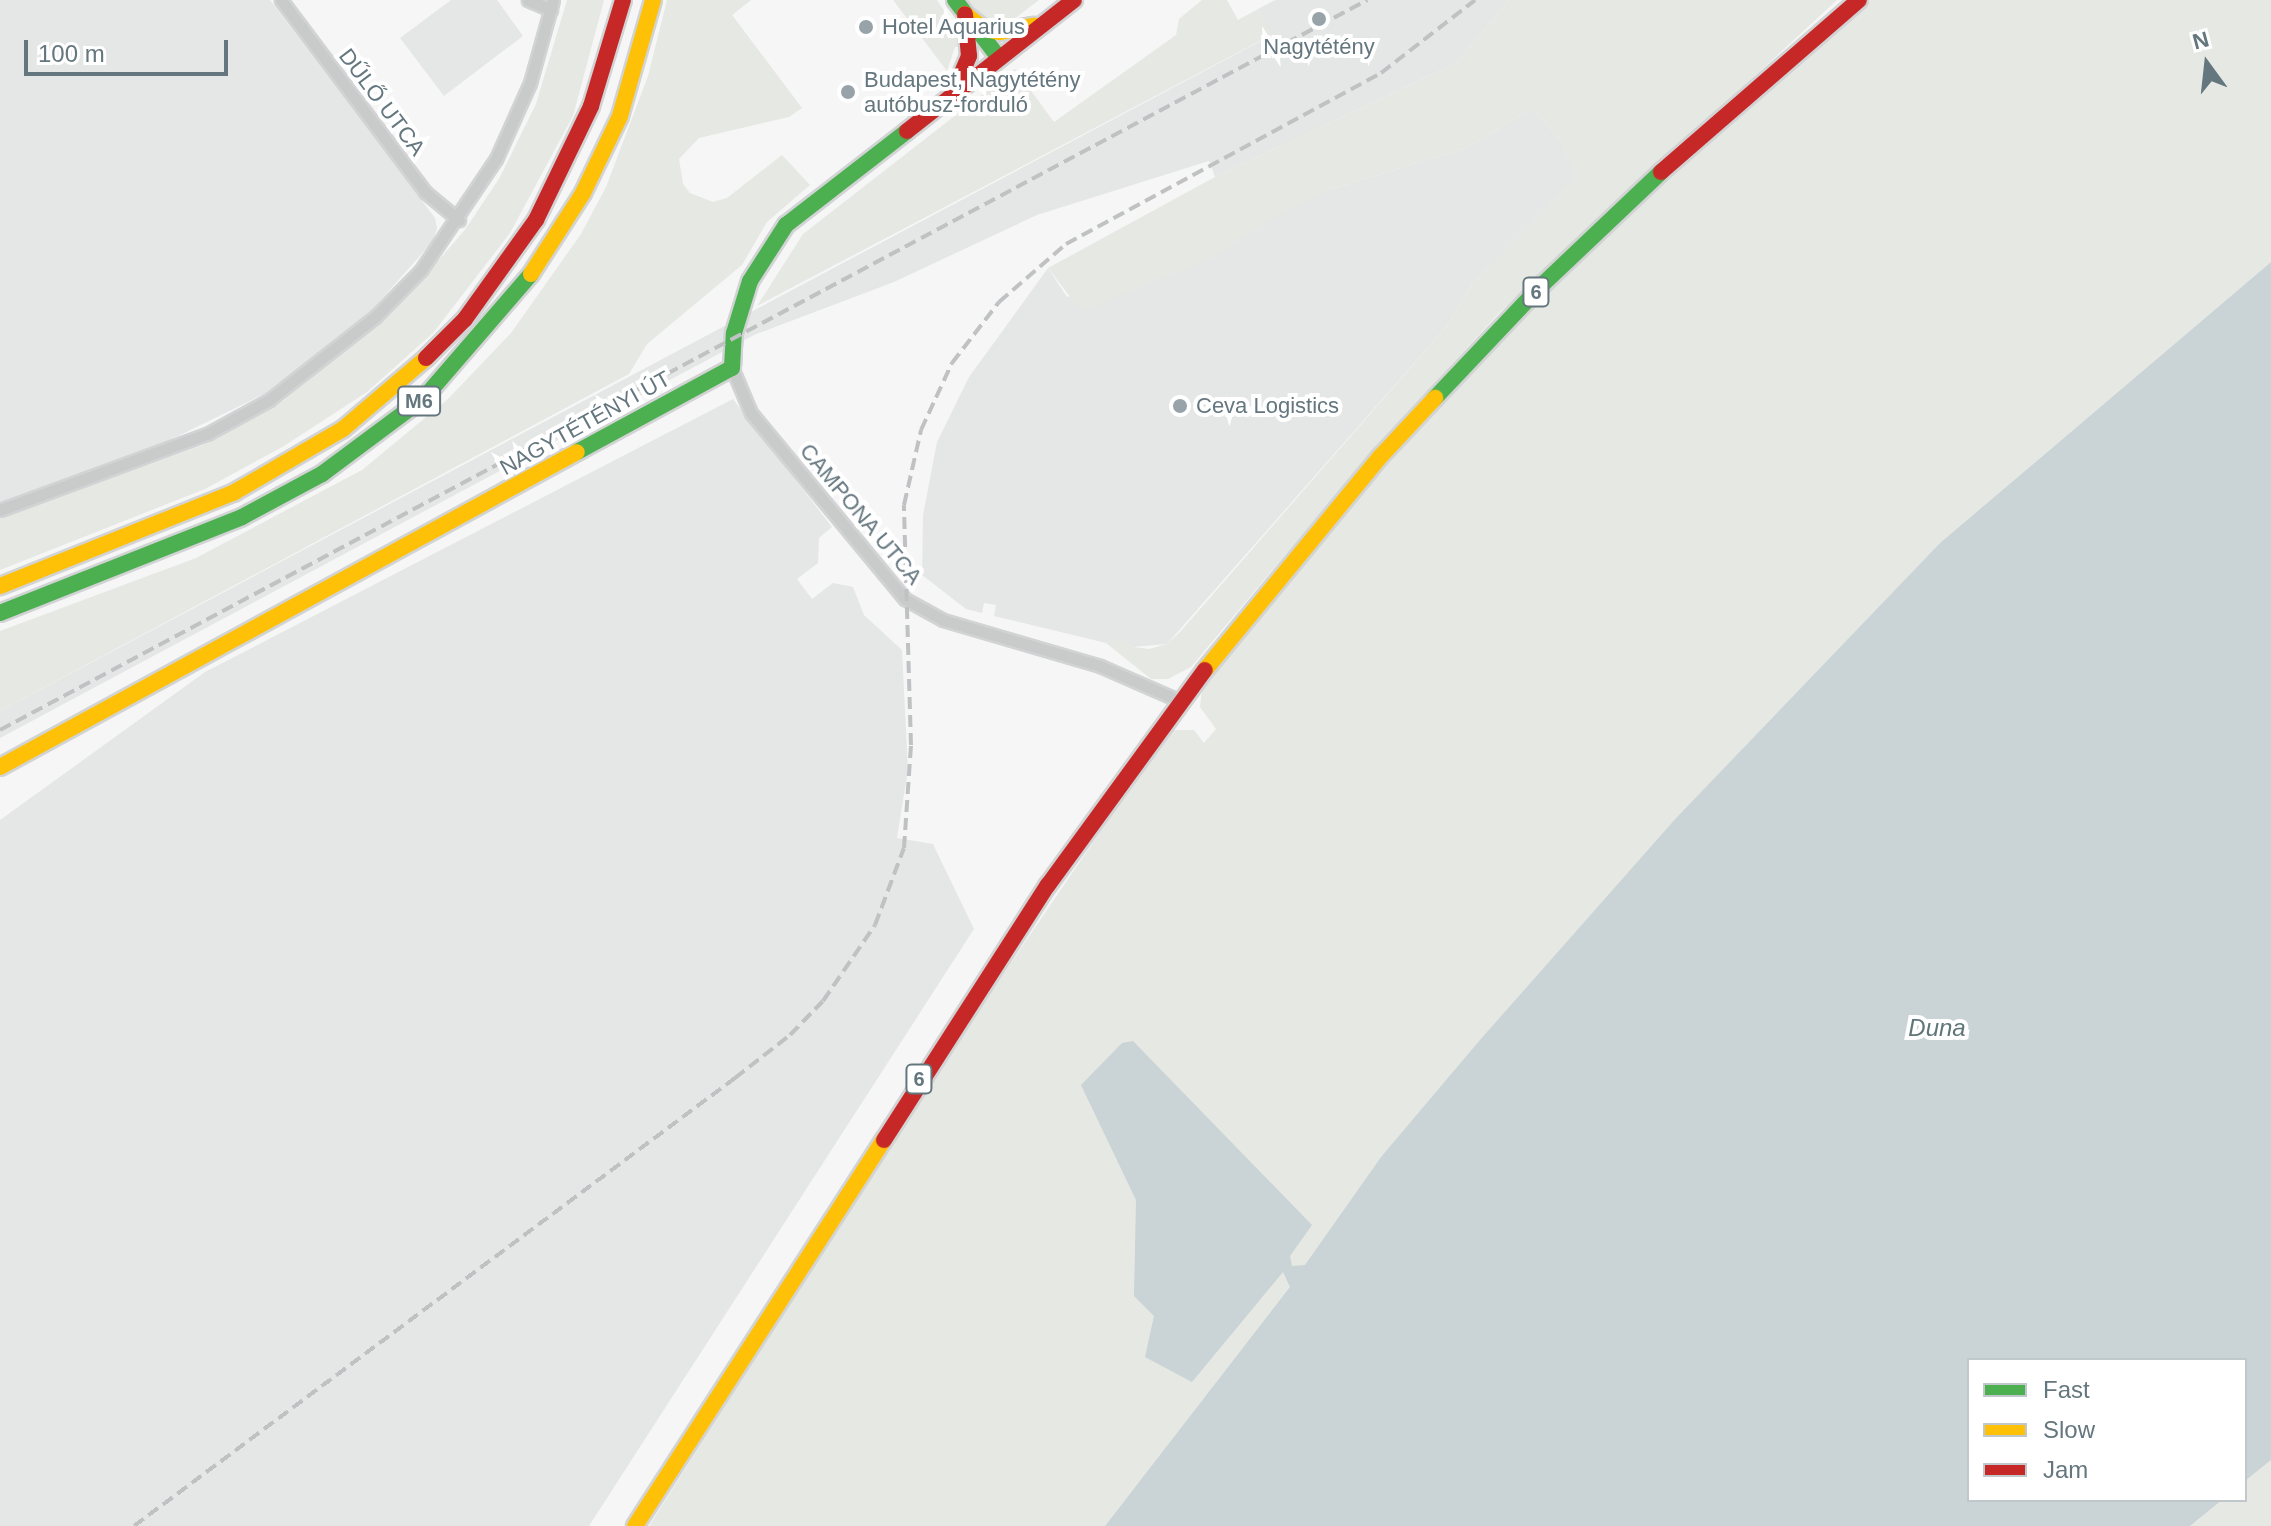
<!DOCTYPE html>
<meta charset="utf-8">
<style>
body{margin:0}
#map{position:relative;width:2271px;height:1526px;overflow:hidden;background:#f6f6f6;font-family:Helvetica,sans-serif}
div>[style]{position:absolute}
[style*='--x']{left:calc(var(--x)*1px);top:calc(var(--y)*1px);width:calc(var(--w)*1px);rotate:calc(var(--a)*1deg)}
.built>*{inset:0;background:#e5e7e6}
.green>*{inset:0;background:#e6e8e3}
.water>*{inset:0;background:#cad3d5}
.roads{filter:drop-shadow(2px 0 #d2d3d4) drop-shadow(-2px 0 #d2d3d4) drop-shadow(0 2px #d2d3d4) drop-shadow(0 -2px #d2d3d4)}
.street>*{height:11px;margin:-5.5px;padding:0 5.5px;transform-origin:5.5px;border-radius:5.5px;background:#c9cbcb}
.fast>*{height:16px;margin:-8px;padding:0 8px;transform-origin:8px;border-radius:8px;background:#4caf50}
.slow>*{height:16px;margin:-8px;padding:0 8px;transform-origin:8px;border-radius:8px;background:#ffc107}
.jam>*{height:16px;margin:-8px;padding:0 8px;transform-origin:8px;border-radius:8px;background:#c62828}
.rail>*{height:4px;margin-top:-2px;transform-origin:0;background:repeating-linear-gradient(90deg,#bfc1c2 0 12px,transparent 0 18px)}
.dots>*{width:22px;height:22px;translate:-50% -50%;box-sizing:border-box;border:4px solid #fff;border-radius:50%}
span{translate:-50% -50%;white-space:nowrap;text-align:center;line-height:1.15;-webkit-text-stroke:8px #fff;paint-order:stroke}
.shield-label span{padding:2px 6px;background:#fff;border:2px solid;border-radius:6px;-webkit-text-stroke-width:0}
.shield-label{font-size:20px;color:#64767e;font-weight:700}
.poi-label{font-size:22px;color:#64767e}
.left{translate:0 -50%;text-align:left}
.street-label{font-size:22px;color:#64767e}
.water-label{font-size:24px;color:#5f7578;font-style:italic}
.legend{position:absolute;left:1967px;top:1358px;width:280px;height:144px;box-sizing:border-box;background:#fff;border:2px solid #c1c8cb;margin:0;padding:10px 14px;list-style:none;font-size:24px;color:#64767e}
.legend li{display:flex;align-items:center;gap:16px;height:40px}
.legend b{width:40px;border:2px solid #c1c8cb}
.north{position:absolute;left:2167px;top:24px;width:80px;height:80px;-webkit-text-stroke:6px #fff;paint-order:stroke;rotate:345deg;font-size:22px;font-weight:700;line-height:32px;text-align:center;color:#64767e}
.north::after{content:'';display:block;margin:auto;width:28px;height:36px;background:#64767e;clip-path:polygon(50% 0,100% 100%,50% 72%,0 100%)}
.scale{position:absolute;left:24px;top:40px;width:204px;height:36px;box-sizing:border-box;border:4px solid #64767e;border-top:0;padding-left:10px;font-size:24px;line-height:28px;white-space:nowrap;color:#64767e;-webkit-text-stroke:6px #fff;paint-order:stroke}
</style>
<div id="map">
<div class="built">
<div style="clip-path:polygon(0 0,270px 0,435px 218px,437px 228px,433px 241px,366px 317px,266px 393px,135px 457px,0 503px)"></div>
<div style="clip-path:polygon(451px 0,497px 0,523px 36px,444px 96px,400px 38px)"></div>
<div style="clip-path:polygon(1275px 0,1509px 0,1456px 63px,1215px 177px,1209px 161px,1037px 215px,894px 282px,754px 335px,0 738px,0 711px,1270px 36px,1258px 9px)"></div>
<div style="clip-path:polygon(1532px 109px,1560px 139px,1577px 178px,1472px 284px,1445px 328px,1167px 644px,1133px 647px,1120px 638px,1106px 643px,994px 616px,996px 605px,984px 603px,982px 613px,966px 609px,922px 575px,923px 515px,937px 442px,969px 377px,1048px 268px,1067px 297px,1322px 192px,1467px 148px)"></div>
<div style="clip-path:polygon(733px 399px,832px 527px,819px 538px,818px 563px,797px 579px,812px 599px,833px 583px,853px 587px,864px 615px,902px 650px,908px 770px,897px 838px,933px 844px,974px 929px,589px 1526px,0 1526px,0 820px,205px 672px)"></div>
</div>
<div class="green">
<div style="clip-path:polygon(567px 0,604px 0,573px 116px,510px 233px,433px 333px,367px 392px,284px 446px,205px 489px,0 570px,0 518px,203px 445px,283px 401px,403px 301px,464px 231px,499px 179px,536px 104px)"></div>
<div style="clip-path:polygon(667px 0,751px 0,732px 15px,802px 108px,789px 117px,699px 138px,679px 159px,683px 184px,690px 193px,713px 202px,727px 198px,782px 155px,810px 185px,767px 222px,742px 265px,647px 344px,629px 374px,0 711px,0 631px,196px 558px,362px 470px,448px 399px,511px 333px,581px 234px,606px 187px,648px 76px)"></div>
<div style="clip-path:polygon(893px 0,937px 0,962px 38px,963px 47px,955px 47px,947px 71px)"></div>
<div style="clip-path:polygon(968px 0,1039px 0,1014px 19px,997px 22px,982px 16px)"></div>
<div style="clip-path:polygon(1202px 0,1227px 0,1238px 20px,1258px 9px,1271px 35px,757px 306px,803px 234px,1015px 69px,1054px 122px,1176px 35px,1179px 19px)"></div>
<div style="clip-path:polygon(1509px 0,1837px 0,1500px 312px,1385px 436px,1191px 667px,1168px 679px,1151px 679px,1106px 643px,1120px 637px,1133px 647px,1149px 649px,1167px 644px,1180px 632px,1445px 328px,1472px 284px,1576px 177px,1560px 139px,1532px 109px,1467px 148px,1322px 192px,1277px 214px,1214px 257px,1081px 311px,1048px 268px,1215px 177px,1456px 63px)"></div>
<div style="clip-path:polygon(1868px 0,2271px 0,2271px 262px,1940px 543px,1677px 817px,1381px 1157px,1291px 1287px,1105px 1526px,649px 1526px,943px 1062px,1165px 737px,1172px 730px,1194px 730px,1204px 743px,1216px 729px,1200px 707px,1202px 690px,1288px 577px,1508px 330px,1646px 195px)"></div>
<div style="clip-path:polygon(2271px 1460px,2271px 1526px,2190px 1526px,2222px 1500px,2245px 1500px,2245px 1481px)"></div>
</div>
<div class="water">
<div style="clip-path:polygon(2271px 262px,2271px 1460px,2245px 1481px,2245px 1360px,1969px 1360px,1969px 1500px,2222px 1500px,2190px 1526px,1105px 1526px,1290px 1287px,1283px 1272px,1192px 1382px,1145px 1357px,1154px 1316px,1134px 1296px,1136px 1200px,1081px 1085px,1122px 1043px,1133px 1041px,1312px 1225px,1290px 1256px,1292px 1266px,1305px 1265px,1381px 1157px,1480px 1040px,1677px 817px,1940px 543px)"></div>
</div>
<div class="roads">
<div class="street">
<div style="--x:281;--y:0;--w:240;--a:53.1"></div>
<div style="--x:425;--y:192;--w:44;--a:39.5"></div>
<div style="--x:528;--y:0;--w:25;--a:23"></div>
<div style="--x:732;--y:368;--w:49;--a:67.1"></div>
<div style="--x:751;--y:413;--w:241;--a:50.4"></div>
<div style="--x:905;--y:599;--w:43;--a:28.9"></div>
<div style="--x:943;--y:620;--w:164;--a:16.3"></div>
<div style="--x:1100;--y:666;--w:87;--a:23.6"></div>
<div style="--x:0;--y:510;--w:221;--a:-20.2"></div>
<div style="--x:207;--y:434;--w:71;--a:-28.7"></div>
<div style="--x:269;--y:400;--w:136;--a:-38.1"></div>
<div style="--x:376;--y:316;--w:64;--a:-45.6"></div>
<div style="--x:421;--y:270;--w:134;--a:-56"></div>
<div style="--x:496;--y:159;--w:83;--a:-65.9"></div>
<div style="--x:530;--y:83;--w:86;--a:-74.5"></div>
</div>
<div class="fast">
<div style="--x:955;--y:0;--w:73;--a:52.8"></div>
<div style="--x:1435;--y:398;--w:156;--a:-46.6"></div>
<div style="--x:1542;--y:285;--w:164;--a:-43.5"></div>
<div style="--x:577;--y:452;--w:176;--a:-28.5"></div>
<div style="--x:732;--y:368;--w:35;--a:-87"></div>
<div style="--x:734;--y:333;--w:54;--a:-72.9"></div>
<div style="--x:750;--y:281;--w:67;--a:-57.3"></div>
<div style="--x:786;--y:225;--w:153;--a:-37.8"></div>
<div style="--x:0;--y:613;--w:260;--a:-21.6"></div>
<div style="--x:242;--y:517;--w:91;--a:-28.3"></div>
<div style="--x:322;--y:474;--w:127;--a:-36.7"></div>
<div style="--x:424;--y:398;--w:164;--a:-49.2"></div>
</div>
<div class="slow">
<div style="--x:965;--y:14;--w:24;--a:38"></div>
<div style="--x:984;--y:29;--w:15;--a:11"></div>
<div style="--x:999;--y:32;--w:36;--a:-10"></div>
<div style="--x:531;--y:274;--w:96;--a:-57.3"></div>
<div style="--x:583;--y:193;--w:85;--a:-64.3"></div>
<div style="--x:620;--y:116;--w:121;--a:-74.1"></div>
<div style="--x:0;--y:586;--w:251;--a:-21.8"></div>
<div style="--x:233;--y:493;--w:127;--a:-30.2"></div>
<div style="--x:343;--y:429;--w:109;--a:-40.5"></div>
<div style="--x:1205;--y:670;--w:276;--a:-50.6"></div>
<div style="--x:1380;--y:457;--w:81;--a:-47"></div>
<div style="--x:0;--y:767;--w:657;--a:-28.63"></div>
<div style="--x:635;--y:1526;--w:459;--a:-57.2"></div>
</div>
<div class="jam">
<div style="--x:955;--y:89;--w:36;--a:-67"></div>
<div style="--x:969;--y:56;--w:42;--a:-95.4"></div>
<div style="--x:907;--y:131;--w:212;--a:-38.1"></div>
<div style="--x:1661;--y:172;--w:262;--a:-41"></div>
<div style="--x:426;--y:358;--w:55;--a:-45"></div>
<div style="--x:465;--y:319;--w:122;--a:-54.4"></div>
<div style="--x:536;--y:220;--w:127;--a:-64.2"></div>
<div style="--x:591;--y:106;--w:111;--a:-73.2"></div>
<div style="--x:884;--y:1140;--w:303;--a:-57.3"></div>
<div style="--x:1048;--y:885;--w:266;--a:-53.9"></div>
</div>
</div>
<div class="rail">
<div style="--x:0;--y:730;--w:1550;--a:-28.1"></div>
<div style="--x:134;--y:1526;--w:750;--a:-36.7"></div>
<div style="--x:735;--y:1078;--w:70;--a:-38"></div>
<div style="--x:790;--y:1035;--w:47;--a:-45.9"></div>
<div style="--x:823;--y:1001;--w:92;--a:-55.6"></div>
<div style="--x:875;--y:925;--w:82;--a:-69.4"></div>
<div style="--x:904;--y:848;--w:103;--a:-86.1"></div>
<div style="--x:911;--y:745;--w:240;--a:-91.7"></div>
<div style="--x:904;--y:505;--w:77;--a:-77.2"></div>
<div style="--x:921;--y:430;--w:74;--a:-65.2"></div>
<div style="--x:952;--y:363;--w:77;--a:-52.4"></div>
<div style="--x:999;--y:302;--w:89;--a:-40.9"></div>
<div style="--x:1066;--y:244;--w:358;--a:-28.5"></div>
<div style="--x:1381;--y:73;--w:119;--a:-37.8"></div>
</div>
<div class="dots">
<div style="left:1319px;top:19px;background:#97a3a8"></div>
<div style="left:866px;top:27px;background:#97a3a8"></div>
<div style="left:848px;top:92px;background:#97a3a8"></div>
<div style="left:1180px;top:406px;background:#97a3a8"></div>
</div>
<div class="shield-label">
<span style="left:1536px;top:292px">6</span>
<span style="left:419px;top:401px">M6</span>
<span style="left:919px;top:1079px">6</span>
</div>
<div class="poi-label">
<span class="left" style="left:882px;top:27px">Hotel Aquarius</span>
<span style="left:1319px;top:47px">Nagytétény</span>
<span class="left" style="left:864px;top:92px">Budapest, Nagytétény<br>autóbusz-forduló</span>
<span class="left" style="left:1196px;top:406px">Ceva Logistics</span>
</div>
<div class="street-label">
<span style="left:382px;top:102px;rotate:53deg">DŰLŐ UTCA</span>
<span style="left:585px;top:423px;rotate:-29deg">NAGYTÉTÉNYI ÚT</span>
<span style="left:861px;top:514px;rotate:50deg">CAMPONA UTCA</span>
</div>
<div class="water-label">
<span style="left:1937px;top:1028px">Duna</span>
</div>
<ul class="legend">
<li><b style="height:10px;background:#4caf50"></b>Fast</li>
<li><b style="height:10px;background:#ffc107"></b>Slow</li>
<li><b style="height:10px;background:#c62828"></b>Jam</li>
</ul>
<div class="north">N</div>
<div class="scale">100 m</div>
</div>
